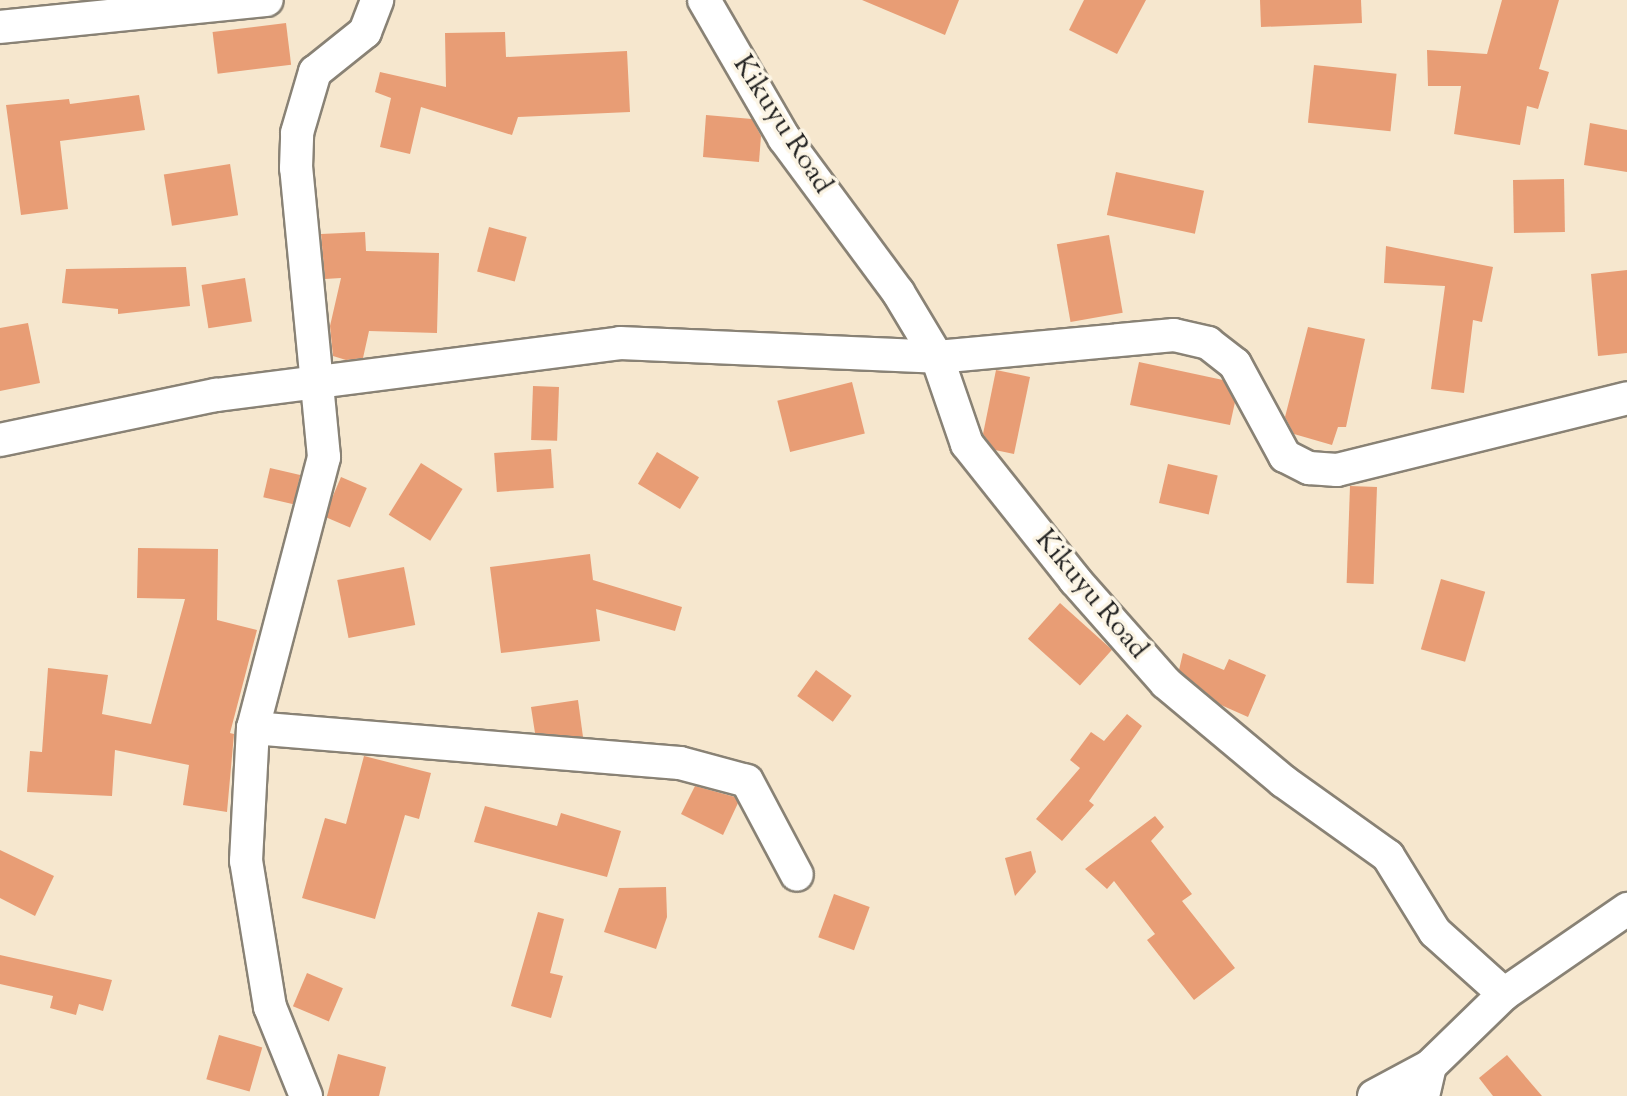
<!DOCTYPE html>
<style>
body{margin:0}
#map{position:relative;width:1627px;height:1096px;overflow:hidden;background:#f6e7ce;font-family:"Sorts Mill Goudy",serif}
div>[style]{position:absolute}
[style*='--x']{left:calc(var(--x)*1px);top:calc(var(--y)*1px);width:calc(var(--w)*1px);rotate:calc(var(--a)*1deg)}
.building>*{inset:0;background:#e89d75;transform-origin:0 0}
.roads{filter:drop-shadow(2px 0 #898275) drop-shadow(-2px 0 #898275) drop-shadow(0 2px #898275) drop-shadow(0 -2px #898275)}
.street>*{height:32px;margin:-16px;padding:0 16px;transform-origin:16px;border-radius:16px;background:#fff}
span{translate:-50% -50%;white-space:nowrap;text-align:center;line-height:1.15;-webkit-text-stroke:7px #fcf5e5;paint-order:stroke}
.street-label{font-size:28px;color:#1c1c1c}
</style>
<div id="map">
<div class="building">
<div style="clip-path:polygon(862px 0,959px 0,945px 35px)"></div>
<div style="clip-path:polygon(1084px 0,1146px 0,1117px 54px,1069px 30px)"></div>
<div style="clip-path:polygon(1260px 0,1361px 0,1362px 23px,1261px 27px)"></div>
<div style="clip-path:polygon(1502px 0,1559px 0,1539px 69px,1549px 72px,1538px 109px,1527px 106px,1520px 145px,1454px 134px,1461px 86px,1428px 86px,1427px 50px,1487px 54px)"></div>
<div style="left:286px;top:23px;width:42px;height:74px;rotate:83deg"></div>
<div style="clip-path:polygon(505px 32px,506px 57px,627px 51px,630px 112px,518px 117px,512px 135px,421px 107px,410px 154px,380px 147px,391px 98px,375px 92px,380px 72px,446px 87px,445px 33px)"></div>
<div style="left:1314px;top:65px;width:83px;height:58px;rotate:6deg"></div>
<div style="clip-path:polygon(139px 95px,145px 130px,60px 141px,68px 209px,21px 215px,6px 105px,69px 99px,70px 104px)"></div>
<div style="clip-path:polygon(706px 115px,752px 119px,761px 136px,759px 162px,703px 157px)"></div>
<div style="clip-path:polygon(1590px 123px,1627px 130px,1627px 172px,1584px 165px)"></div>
<div style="left:230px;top:164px;width:52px;height:67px;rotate:81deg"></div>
<div style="left:1116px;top:172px;width:90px;height:44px;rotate:12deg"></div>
<div style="left:1564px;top:179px;width:53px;height:51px;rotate:89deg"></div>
<div style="left:489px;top:227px;width:39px;height:46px;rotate:15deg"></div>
<div style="clip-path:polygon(365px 232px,366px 251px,439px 253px,437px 333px,369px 331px,363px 358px,346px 360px,333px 356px,330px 326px,341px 278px,325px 279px,321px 234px)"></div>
<div style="left:1109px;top:235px;width:79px;height:53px;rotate:80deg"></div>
<div style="clip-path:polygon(1386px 246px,1493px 267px,1482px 322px,1473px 320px,1464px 393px,1431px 389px,1445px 286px,1384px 283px)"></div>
<div style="clip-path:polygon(186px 267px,190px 306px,118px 314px,118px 309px,62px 303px,66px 269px)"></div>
<div style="clip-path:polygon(1627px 270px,1627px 353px,1598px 356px,1591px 274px)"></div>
<div style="left:245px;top:278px;width:44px;height:44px;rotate:81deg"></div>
<div style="clip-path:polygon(28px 323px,40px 383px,0 391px,0 328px)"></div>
<div style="clip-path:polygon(1308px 327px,1365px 339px,1346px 427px,1338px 427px,1332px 445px,1294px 434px,1285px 417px)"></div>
<div style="clip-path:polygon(1139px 362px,1223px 380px,1235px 402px,1230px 425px,1130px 405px)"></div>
<div style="clip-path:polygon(996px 370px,1030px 377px,1014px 454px,995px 450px,983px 434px)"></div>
<div style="left:852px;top:382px;width:53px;height:77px;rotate:76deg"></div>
<div style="left:533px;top:386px;width:26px;height:54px;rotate:2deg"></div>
<div style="left:551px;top:449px;width:39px;height:57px;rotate:86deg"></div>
<div style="left:657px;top:452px;width:49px;height:37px;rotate:31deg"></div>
<div style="left:421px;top:463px;width:49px;height:61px;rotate:32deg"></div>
<div style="left:1168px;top:464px;width:51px;height:40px;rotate:13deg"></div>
<div style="left:270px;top:468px;width:31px;height:30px;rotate:13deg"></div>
<div style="left:341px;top:477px;width:28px;height:43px;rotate:23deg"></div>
<div style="left:1350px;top:486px;width:27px;height:97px;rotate:2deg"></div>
<div style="clip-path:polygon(138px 548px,218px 549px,217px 620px,257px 630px,230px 733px,234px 734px,227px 812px,183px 805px,189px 765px,115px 750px,112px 796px,27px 792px,30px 751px,42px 752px,48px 668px,108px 675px,102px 714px,151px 724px,185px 599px,137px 598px)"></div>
<div style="clip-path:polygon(590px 554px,593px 580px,682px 607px,675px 631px,596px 609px,600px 641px,501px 653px,490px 567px)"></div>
<div style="left:404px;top:567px;width:59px;height:68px;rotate:79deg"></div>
<div style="left:1441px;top:579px;width:46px;height:73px;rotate:16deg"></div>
<div style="left:1060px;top:603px;width:70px;height:48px;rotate:42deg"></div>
<div style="clip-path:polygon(1183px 653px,1224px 670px,1229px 659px,1266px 675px,1248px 717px,1221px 705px,1179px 670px)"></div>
<div style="left:816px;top:670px;width:44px;height:32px;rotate:36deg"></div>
<div style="clip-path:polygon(578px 700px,583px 737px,535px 733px,531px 707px)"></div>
<div style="clip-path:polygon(1127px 714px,1142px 726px,1089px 801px,1094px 805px,1062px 841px,1036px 819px,1080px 768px,1070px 760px,1091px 732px,1104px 741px)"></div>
<div style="clip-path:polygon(364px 756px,431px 773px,419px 819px,405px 815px,375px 919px,302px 898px,325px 818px,346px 824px)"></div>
<div style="clip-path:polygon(695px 786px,735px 797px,738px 803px,723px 835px,681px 814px)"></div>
<div style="clip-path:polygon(485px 806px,557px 826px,561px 813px,621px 831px,607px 877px,474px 842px)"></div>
<div style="clip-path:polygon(1155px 816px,1164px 827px,1151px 841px,1192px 894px,1182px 901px,1235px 968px,1194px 1000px,1147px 940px,1155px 934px,1114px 881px,1107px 889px,1085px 869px)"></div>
<div style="clip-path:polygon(0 850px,54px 876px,35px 916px,0 898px)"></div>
<div style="clip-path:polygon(1031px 851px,1036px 872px,1015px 896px,1005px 858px)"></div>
<div style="clip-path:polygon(666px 887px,667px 917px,656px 949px,604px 932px,619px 888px)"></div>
<div style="left:834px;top:894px;width:38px;height:46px;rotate:20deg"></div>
<div style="clip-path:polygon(538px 912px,564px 919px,550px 973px,563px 976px,551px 1018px,511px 1006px)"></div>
<div style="clip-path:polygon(0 955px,112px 980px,103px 1011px,79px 1004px,76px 1015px,50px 1008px,53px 996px,0 984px)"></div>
<div style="left:307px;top:973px;width:39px;height:36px;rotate:23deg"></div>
<div style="left:219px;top:1035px;width:45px;height:46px;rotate:16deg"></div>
<div style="clip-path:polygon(338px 1054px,386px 1067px,379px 1096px,327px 1096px)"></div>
<div style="clip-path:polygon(1507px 1055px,1542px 1096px,1493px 1096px,1479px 1078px)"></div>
</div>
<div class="roads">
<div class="street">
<div style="--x:704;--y:0;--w:160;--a:59.9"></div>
<div style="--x:784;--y:138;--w:192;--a:53.5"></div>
<div style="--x:898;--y:292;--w:76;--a:59"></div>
<div style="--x:937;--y:357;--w:92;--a:71"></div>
<div style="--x:967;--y:444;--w:174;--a:51.5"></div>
<div style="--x:1075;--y:580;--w:137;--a:48.5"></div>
<div style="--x:1166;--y:683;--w:153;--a:39.9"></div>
<div style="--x:1283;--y:781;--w:129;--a:35.5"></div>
<div style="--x:1388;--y:856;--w:89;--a:58.3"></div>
<div style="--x:1435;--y:932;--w:93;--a:41.9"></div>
<div style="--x:1504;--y:994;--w:103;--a:135.8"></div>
<div style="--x:1430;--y:1066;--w:31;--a:103"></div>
<div style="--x:0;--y:27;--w:268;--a:-5.8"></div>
<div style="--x:0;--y:440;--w:221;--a:-11.8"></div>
<div style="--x:216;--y:395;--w:407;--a:-7.3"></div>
<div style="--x:620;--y:343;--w:317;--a:2.5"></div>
<div style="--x:937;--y:357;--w:238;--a:-5.3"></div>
<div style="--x:1174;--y:335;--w:35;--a:13"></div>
<div style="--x:1208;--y:343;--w:34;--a:38"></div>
<div style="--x:1235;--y:364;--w:105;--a:61.5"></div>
<div style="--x:1285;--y:456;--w:27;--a:27"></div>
<div style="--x:1309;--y:468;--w:28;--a:4"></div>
<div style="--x:1337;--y:470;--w:299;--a:-13.9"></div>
<div style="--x:253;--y:728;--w:428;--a:4.7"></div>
<div style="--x:680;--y:763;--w:69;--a:15"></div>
<div style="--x:747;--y:781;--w:106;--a:62"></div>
<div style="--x:1504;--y:994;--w:150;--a:-34.6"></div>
<div style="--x:306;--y:1096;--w:96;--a:-112"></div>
<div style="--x:270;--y:1007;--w:148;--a:-99.3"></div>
<div style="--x:246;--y:861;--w:133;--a:-87"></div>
<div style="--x:253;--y:728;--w:280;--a:-75.3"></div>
<div style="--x:324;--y:457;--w:290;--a:-95.5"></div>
<div style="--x:296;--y:168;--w:35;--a:-88"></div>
<div style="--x:297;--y:133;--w:64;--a:-73.6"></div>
<div style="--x:315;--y:72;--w:64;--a:-38.7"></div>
<div style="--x:365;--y:32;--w:34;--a:-69"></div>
<div style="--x:1374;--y:1096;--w:64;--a:-28.2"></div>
</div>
</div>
<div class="street-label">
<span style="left:782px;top:125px;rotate:57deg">Kikuyu Road</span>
<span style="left:1091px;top:595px;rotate:50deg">Kikuyu Road</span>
</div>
</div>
